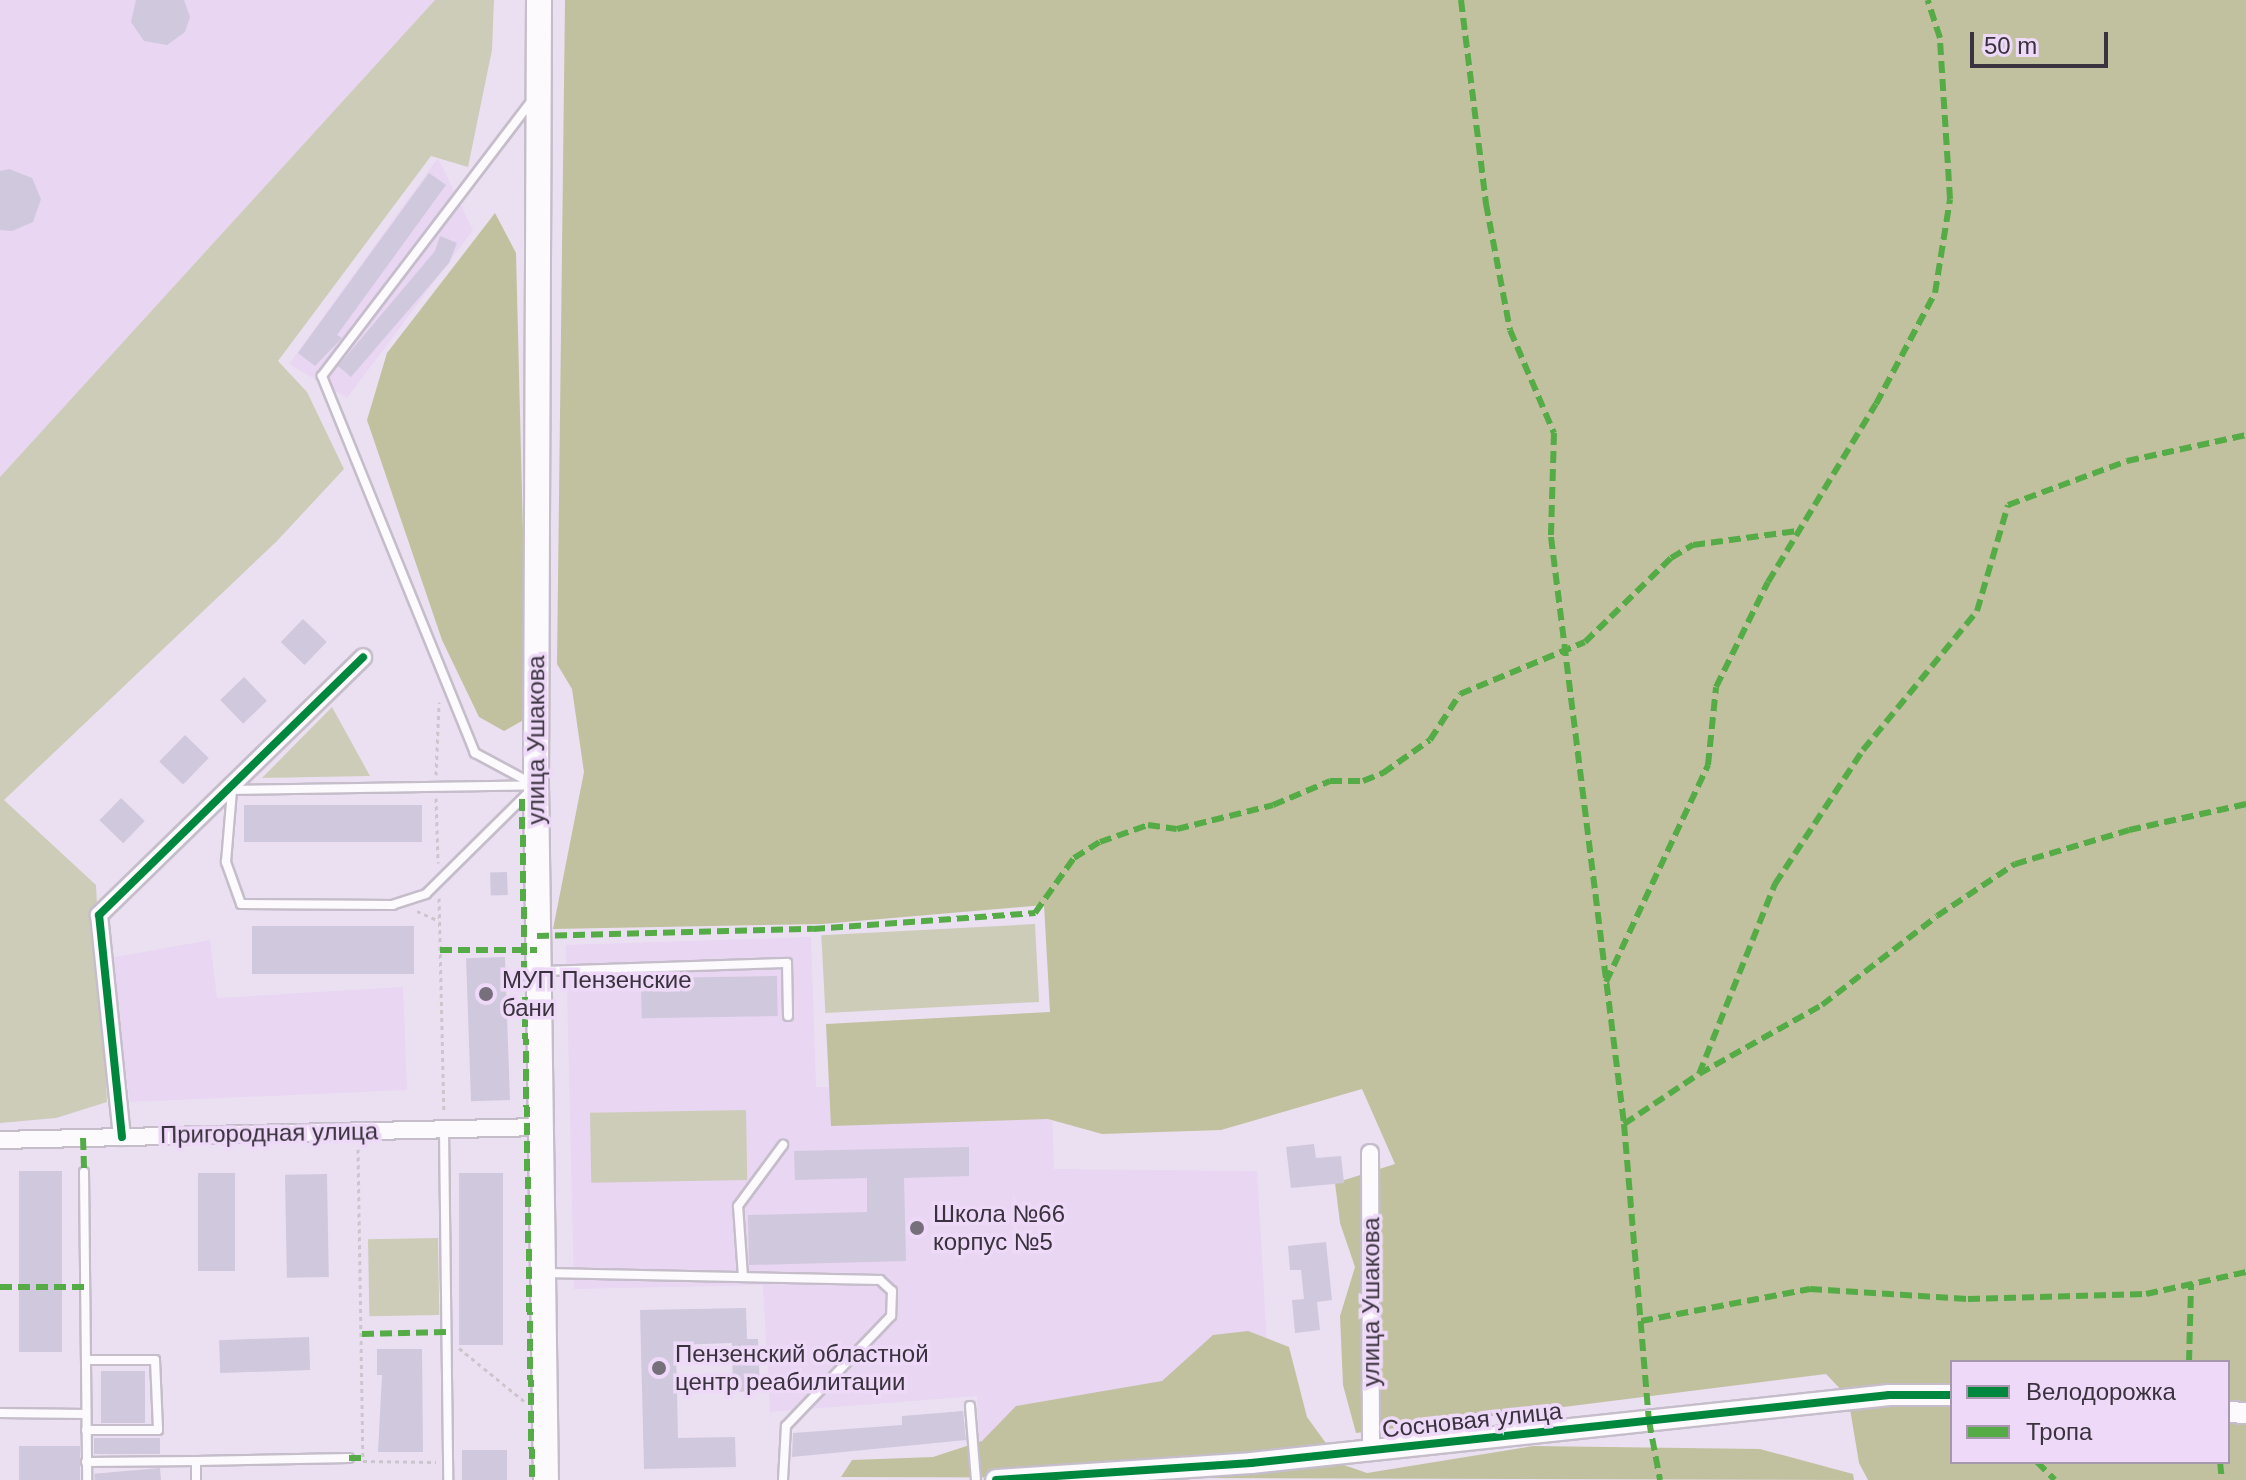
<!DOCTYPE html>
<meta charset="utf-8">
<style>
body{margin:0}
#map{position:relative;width:2246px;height:1480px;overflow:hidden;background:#ebe0f1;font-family:Helvetica,sans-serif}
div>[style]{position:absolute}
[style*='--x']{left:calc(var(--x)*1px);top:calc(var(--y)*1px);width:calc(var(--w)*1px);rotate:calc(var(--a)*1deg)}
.built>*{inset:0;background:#e8d6f2}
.green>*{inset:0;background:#cdccb9;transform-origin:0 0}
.forest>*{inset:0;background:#c1c19f}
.building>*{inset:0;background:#d0c8dd;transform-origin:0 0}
.path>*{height:3px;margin-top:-1.5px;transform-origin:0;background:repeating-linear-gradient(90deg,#cbc6cd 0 4px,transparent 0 8px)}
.roads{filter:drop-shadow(2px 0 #c5bdca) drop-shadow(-2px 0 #c5bdca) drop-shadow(0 2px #c5bdca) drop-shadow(0 -2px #c5bdca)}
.service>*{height:8px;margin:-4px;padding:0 4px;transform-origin:4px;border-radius:4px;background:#fcfafd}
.minor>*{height:16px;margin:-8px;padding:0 8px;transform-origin:8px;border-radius:8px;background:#fcfafd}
.tertiary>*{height:20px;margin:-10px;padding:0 10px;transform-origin:10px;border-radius:10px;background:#fcfafd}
.secondary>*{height:24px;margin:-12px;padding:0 12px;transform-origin:12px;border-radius:12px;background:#fcfafd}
.quiet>*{height:6px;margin-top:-3px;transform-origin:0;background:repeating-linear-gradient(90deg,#55ac46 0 12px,transparent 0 18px)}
.cycleway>*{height:8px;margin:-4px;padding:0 4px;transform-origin:4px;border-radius:4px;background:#00873e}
.dots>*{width:22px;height:22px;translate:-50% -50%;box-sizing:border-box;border:4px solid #eed9f8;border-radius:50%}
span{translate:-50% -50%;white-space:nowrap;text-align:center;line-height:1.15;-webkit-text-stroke:7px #eed9f8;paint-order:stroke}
.street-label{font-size:24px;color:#3a323e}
.poi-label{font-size:24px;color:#3a323e}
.left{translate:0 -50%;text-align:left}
.legend{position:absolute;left:1950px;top:1360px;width:280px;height:104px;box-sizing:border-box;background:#eed9f8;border:2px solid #a696ae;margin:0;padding:10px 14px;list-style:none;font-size:24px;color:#3a323e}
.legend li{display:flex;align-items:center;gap:16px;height:40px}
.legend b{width:40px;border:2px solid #a696ae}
.scale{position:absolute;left:1970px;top:32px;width:138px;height:36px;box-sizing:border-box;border:4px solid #3a323e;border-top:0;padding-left:10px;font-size:24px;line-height:28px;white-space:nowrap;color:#3a323e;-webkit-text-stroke:6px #eed9f8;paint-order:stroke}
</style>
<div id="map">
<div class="built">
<div style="clip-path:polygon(0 0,435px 0,0 477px)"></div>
<div style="clip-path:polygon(438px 158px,473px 230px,347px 398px,289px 364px)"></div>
<div style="clip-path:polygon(811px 937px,816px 1087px,1051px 1085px,1054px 1169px,1257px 1171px,1273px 1447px,980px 1465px,977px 1396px,770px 1412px,763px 1285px,574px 1289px,566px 945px)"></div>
<div style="clip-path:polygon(210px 940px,217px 998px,403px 987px,407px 1090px,130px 1102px,110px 958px)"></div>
</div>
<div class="green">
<div style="clip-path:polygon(435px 0,494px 0,492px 50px,468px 167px,431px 156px,278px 361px,307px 392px,344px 469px,277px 541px,4px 800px,96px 885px,107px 1102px,56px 1118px,0 1123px,0 477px)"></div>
<div style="clip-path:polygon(332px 707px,370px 776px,262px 778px)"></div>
<div style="left:1035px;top:924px;width:78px;height:214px;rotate:87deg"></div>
<div style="left:746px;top:1110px;width:70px;height:156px;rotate:89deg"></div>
<div style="left:438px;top:1238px;width:77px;height:70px;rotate:89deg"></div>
</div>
<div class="forest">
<div style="clip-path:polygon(evenodd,565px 0,2246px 0,2246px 1480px,1868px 1480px,1859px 1463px,1848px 1397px,1826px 1374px,1356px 1433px,1343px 1385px,1340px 1316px,1355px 1267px,1340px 1223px,1335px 1183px,1395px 1164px,1362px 1089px,1221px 1130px,1102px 1134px,1048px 1119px,831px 1126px,826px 1024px,1050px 1012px,1044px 905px,822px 924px,553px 929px,584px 772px,572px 689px,557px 664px,565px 0,1952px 1362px,2228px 1362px,2228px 1462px,1952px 1462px,1952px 1362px)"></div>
<div style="clip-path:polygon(495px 213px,516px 253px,524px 572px,522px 721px,504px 731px,479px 717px,442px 640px,367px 420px,387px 353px)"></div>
<div style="clip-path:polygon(1248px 1331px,1289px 1347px,1307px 1417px,1341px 1464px,1367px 1473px,1533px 1446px,1760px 1449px,1853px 1474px,1854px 1480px,841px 1477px,852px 1460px,933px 1457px,982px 1441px,1016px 1406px,1162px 1381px,1213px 1335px)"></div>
</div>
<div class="building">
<div style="clip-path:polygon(136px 0,184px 0,190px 17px,185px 32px,167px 45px,144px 41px,131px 22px)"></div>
<div style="clip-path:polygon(9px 169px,32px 178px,41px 199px,33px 222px,12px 231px,0 230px,0 171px)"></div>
<div style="clip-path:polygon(429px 173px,446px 185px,337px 335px,342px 338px,315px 366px,298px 353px)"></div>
<div style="clip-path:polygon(440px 236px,457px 243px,449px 263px,351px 377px,338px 366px,435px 251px)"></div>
<div style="left:303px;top:619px;width:33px;height:32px;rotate:44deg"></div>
<div style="left:244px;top:677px;width:33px;height:33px;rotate:46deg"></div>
<div style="left:185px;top:735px;width:33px;height:37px;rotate:44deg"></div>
<div style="left:121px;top:798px;width:33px;height:31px;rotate:44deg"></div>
<div style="left:422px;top:805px;width:37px;height:178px;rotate:90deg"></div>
<div style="left:507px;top:872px;width:23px;height:17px;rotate:88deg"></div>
<div style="left:414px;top:926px;width:48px;height:162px;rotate:90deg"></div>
<div style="left:505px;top:957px;width:143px;height:39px;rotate:88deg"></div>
<div style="left:777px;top:976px;width:40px;height:136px;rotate:89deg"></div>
<div style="clip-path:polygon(1314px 1144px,1316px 1158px,1341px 1156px,1344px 1183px,1291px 1188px,1286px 1147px)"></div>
<div style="clip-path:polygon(969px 1147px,969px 1176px,904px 1178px,906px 1261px,749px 1265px,748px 1215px,867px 1212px,867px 1178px,795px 1180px,794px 1151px)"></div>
<div style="left:19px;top:1171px;width:43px;height:181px"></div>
<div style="left:198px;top:1173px;width:37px;height:98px"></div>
<div style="left:459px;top:1173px;width:44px;height:172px"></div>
<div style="left:327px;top:1174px;width:103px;height:42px;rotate:89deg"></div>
<div style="clip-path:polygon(1326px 1242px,1332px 1300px,1317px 1302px,1320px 1330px,1295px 1333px,1292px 1300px,1304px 1299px,1301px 1270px,1290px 1270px,1288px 1246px)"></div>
<div style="clip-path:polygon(746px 1308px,747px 1339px,758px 1339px,760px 1391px,733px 1392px,732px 1343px,676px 1345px,678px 1438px,735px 1437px,736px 1467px,644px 1469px,640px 1310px)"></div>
<div style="left:309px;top:1337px;width:33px;height:90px;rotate:88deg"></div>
<div style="clip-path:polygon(377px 1349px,422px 1349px,423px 1452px,378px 1452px,382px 1375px,377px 1375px)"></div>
<div style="left:101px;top:1371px;width:44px;height:52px"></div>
<div style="clip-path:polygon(963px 1411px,966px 1440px,792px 1457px,793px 1433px,902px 1425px,902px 1416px)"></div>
<div style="left:160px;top:1438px;width:16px;height:66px;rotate:90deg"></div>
<div style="left:19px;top:1446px;width:61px;height:34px"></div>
<div style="left:462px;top:1450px;width:45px;height:30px"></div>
<div style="left:160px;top:1468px;width:12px;height:66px;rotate:85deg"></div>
</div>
<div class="path">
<div style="--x:436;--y:775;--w:73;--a:-87.6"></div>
<div style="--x:436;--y:798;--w:65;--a:88.2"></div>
<div style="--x:439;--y:898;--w:213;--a:88.7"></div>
<div style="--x:417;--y:911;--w:24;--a:24"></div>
<div style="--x:358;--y:1149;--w:312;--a:89.1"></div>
<div style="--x:363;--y:1461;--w:73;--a:0.8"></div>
<div style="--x:459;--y:1348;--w:84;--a:39.2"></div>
</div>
<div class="roads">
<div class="service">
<div style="--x:531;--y:783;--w:64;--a:-151.8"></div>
<div style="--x:475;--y:753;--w:407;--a:-112.1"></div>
<div style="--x:322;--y:376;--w:348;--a:-52.7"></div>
<div style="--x:536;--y:785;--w:155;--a:135.3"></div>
<div style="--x:426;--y:894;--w:35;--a:162"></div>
<div style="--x:393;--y:905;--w:152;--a:-179.6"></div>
<div style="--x:241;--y:904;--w:45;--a:-109.7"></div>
<div style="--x:226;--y:862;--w:72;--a:-85.2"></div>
<div style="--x:232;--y:790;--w:304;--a:-0.9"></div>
<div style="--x:541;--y:971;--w:246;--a:-1.9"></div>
<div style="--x:787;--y:963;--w:53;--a:88.9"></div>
<div style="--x:444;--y:1130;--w:350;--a:89.3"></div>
<div style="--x:84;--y:1172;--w:308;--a:89.4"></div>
<div style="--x:546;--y:1273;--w:334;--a:1.2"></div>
<div style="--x:880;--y:1280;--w:16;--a:43"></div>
<div style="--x:892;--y:1291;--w:25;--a:92"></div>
<div style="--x:891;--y:1316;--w:152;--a:133.7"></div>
<div style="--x:786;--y:1426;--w:54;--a:93.2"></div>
<div style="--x:743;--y:1277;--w:71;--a:-94"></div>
<div style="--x:738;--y:1206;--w:76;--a:-53.6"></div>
<div style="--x:86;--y:1360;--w:69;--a:0"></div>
<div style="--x:155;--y:1360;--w:70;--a:87.5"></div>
<div style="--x:158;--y:1430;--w:72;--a:180"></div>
<div style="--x:970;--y:1406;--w:74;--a:85.4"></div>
<div style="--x:0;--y:1413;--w:86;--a:0.7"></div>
<div style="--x:196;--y:1461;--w:153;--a:-1.1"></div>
<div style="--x:86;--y:1462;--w:110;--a:-0.5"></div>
<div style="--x:196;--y:1461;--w:19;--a:90"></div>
</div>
<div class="minor">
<div style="--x:122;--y:1137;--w:223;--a:-95.9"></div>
<div style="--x:99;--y:915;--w:369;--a:-44.3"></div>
<div style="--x:0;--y:1140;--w:538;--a:-1.38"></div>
<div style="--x:1370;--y:1153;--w:298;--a:89.8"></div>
</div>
<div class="tertiary">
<div style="--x:2228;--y:1412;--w:18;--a:3"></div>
<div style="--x:996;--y:1480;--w:256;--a:-3.8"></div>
<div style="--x:1251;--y:1463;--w:642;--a:-6.08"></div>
<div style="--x:1889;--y:1395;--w:63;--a:0"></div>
</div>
<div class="secondary">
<div style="--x:539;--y:0;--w:785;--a:90.22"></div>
<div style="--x:536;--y:785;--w:695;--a:89.18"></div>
</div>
</div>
<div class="quiet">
<div style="--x:1461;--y:0;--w:206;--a:83"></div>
<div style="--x:1486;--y:204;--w:128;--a:79.2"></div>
<div style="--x:1510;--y:330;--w:112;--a:66.9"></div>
<div style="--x:1554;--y:433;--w:104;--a:91.7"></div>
<div style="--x:1551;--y:537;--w:592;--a:82.91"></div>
<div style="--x:1624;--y:1124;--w:298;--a:85.2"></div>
<div style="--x:1649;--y:1421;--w:60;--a:79.4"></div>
<div style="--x:522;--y:799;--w:681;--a:89.16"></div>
<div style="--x:537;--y:936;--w:276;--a:-1.5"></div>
<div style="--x:813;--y:929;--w:223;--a:-4.1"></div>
<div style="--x:1035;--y:913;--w:67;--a:-54.7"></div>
<div style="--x:1074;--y:858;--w:31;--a:-32"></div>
<div style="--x:1100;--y:842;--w:51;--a:-19.5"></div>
<div style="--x:1148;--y:825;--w:29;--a:8"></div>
<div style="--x:1177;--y:829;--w:99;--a:-14"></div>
<div style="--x:1273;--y:805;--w:62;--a:-22.8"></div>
<div style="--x:1330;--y:781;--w:33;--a:0"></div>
<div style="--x:1363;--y:781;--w:22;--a:-22"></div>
<div style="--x:1383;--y:773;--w:57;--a:-35.1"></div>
<div style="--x:1430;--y:740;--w:55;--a:-56.9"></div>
<div style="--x:1460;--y:694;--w:135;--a:-22.6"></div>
<div style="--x:1585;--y:642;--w:120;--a:-44.3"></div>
<div style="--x:1671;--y:558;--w:26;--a:-31"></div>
<div style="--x:1693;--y:545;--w:105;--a:-7.7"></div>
<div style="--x:440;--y:950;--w:97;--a:0"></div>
<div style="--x:1606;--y:982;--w:240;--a:-64.8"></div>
<div style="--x:1708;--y:765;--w:78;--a:-84.1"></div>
<div style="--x:1716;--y:687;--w:117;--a:-63.7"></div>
<div style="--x:1768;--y:582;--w:208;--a:-58.8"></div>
<div style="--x:1876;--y:404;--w:126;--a:-62"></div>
<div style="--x:1935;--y:293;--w:95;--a:-80.9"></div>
<div style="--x:1950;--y:199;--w:161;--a:-93.6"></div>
<div style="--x:1940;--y:38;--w:40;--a:-108"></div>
<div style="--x:1699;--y:1074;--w:141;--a:-29.3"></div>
<div style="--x:1822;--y:1005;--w:145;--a:-37.7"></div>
<div style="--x:1937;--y:916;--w:94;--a:-33.7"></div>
<div style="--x:2015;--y:864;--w:119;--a:-16.6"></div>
<div style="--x:2129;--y:830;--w:120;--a:-12.5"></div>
<div style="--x:1624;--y:1124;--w:90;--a:-33.7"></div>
<div style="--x:1699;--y:1074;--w:205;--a:-68.2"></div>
<div style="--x:1775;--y:884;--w:160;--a:-56.7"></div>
<div style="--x:1863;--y:750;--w:180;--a:-50.6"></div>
<div style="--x:1977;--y:611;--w:110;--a:-73.7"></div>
<div style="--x:2008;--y:505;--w:127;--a:-20.3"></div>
<div style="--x:2127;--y:461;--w:122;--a:-12.3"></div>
<div style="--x:83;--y:1138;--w:34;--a:88"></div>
<div style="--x:0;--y:1287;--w:85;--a:0"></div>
<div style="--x:1641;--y:1321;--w:172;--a:-10.7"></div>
<div style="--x:1810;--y:1289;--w:158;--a:3.6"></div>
<div style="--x:1968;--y:1299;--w:178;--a:-1.6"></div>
<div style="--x:2146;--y:1294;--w:102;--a:-12.4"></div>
<div style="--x:362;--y:1334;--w:84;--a:-1.4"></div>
<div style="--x:2189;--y:1362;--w:78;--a:-88.5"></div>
<div style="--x:349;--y:1458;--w:14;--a:0"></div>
<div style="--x:2037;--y:1462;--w:25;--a:45"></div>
<div style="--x:2220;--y:1462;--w:18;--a:84"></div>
</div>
<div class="cycleway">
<div style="--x:122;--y:1137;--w:223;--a:-95.9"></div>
<div style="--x:99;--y:915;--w:369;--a:-44.3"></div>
<div style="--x:996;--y:1480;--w:256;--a:-3.8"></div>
<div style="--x:1251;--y:1463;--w:642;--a:-6.08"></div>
<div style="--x:1889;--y:1395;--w:63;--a:0"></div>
</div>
<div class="dots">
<div style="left:486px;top:994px;background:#786f7d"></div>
<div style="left:917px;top:1228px;background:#786f7d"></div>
<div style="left:659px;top:1368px;background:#786f7d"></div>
</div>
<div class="street-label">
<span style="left:536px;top:740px;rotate:-90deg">улица Ушакова</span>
<span style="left:269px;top:1133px;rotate:-1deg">Пригородная улица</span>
<span style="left:1371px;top:1302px;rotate:-90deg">улица Ушакова</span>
<span style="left:1472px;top:1420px;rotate:-6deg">Сосновая улица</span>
</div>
<div class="poi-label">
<span class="left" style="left:502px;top:994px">МУП Пензенские<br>бани</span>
<span class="left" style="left:933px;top:1228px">Школа №66<br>корпус №5</span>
<span class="left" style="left:675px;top:1368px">Пензенский областной<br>центр реабилитации</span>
</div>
<ul class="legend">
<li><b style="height:10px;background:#00873e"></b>Велодорожка</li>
<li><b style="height:10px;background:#55ac46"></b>Тропа</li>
</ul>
<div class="scale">50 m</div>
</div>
